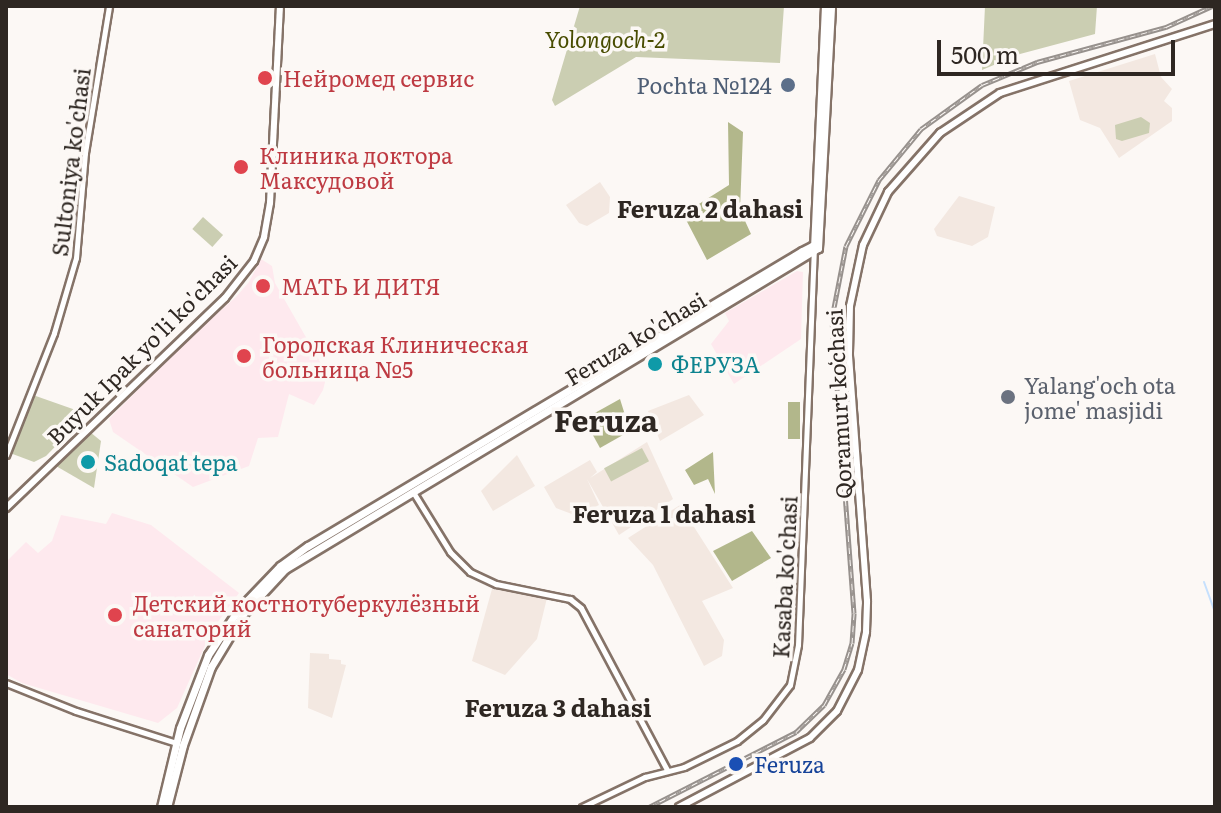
<!DOCTYPE html>
<meta charset="utf-8">
<style>
body{margin:0}
#map{position:relative;width:1221px;height:813px;overflow:hidden;background:#fcf8f5;font-family:Literata,serif}
div>[style]{position:absolute}
[style*='--x']{left:calc(var(--x)*1px);top:calc(var(--y)*1px);width:calc(var(--w)*1px);rotate:calc(var(--a)*1deg)}
.built>*{inset:0;background:#f3e8e1}
.medical>*{inset:0;background:#fee9ee}
.green>*{inset:0;background:#cbceb2;transform-origin:0 0}
.forest>*{inset:0;background:#b2b78b;transform-origin:0 0}
.stream>*{height:2px;margin:-1px;padding:0 1px;transform-origin:1px;border-radius:1px;background:#c6e0fd}
.roads{filter:drop-shadow(2px 0 #857368) drop-shadow(-2px 0 #857368) drop-shadow(0 2px #857368) drop-shadow(0 -2px #857368)}
.tertiary>*{height:5px;margin:-2.5px;padding:0 2.5px;transform-origin:2.5px;border-radius:2.5px;background:#fff}
.secondary>*{height:6px;margin:-3px;padding:0 3px;transform-origin:3px;border-radius:3px;background:#fff}
.primary>*{height:7px;margin:-3.5px;padding:0 3.5px;transform-origin:3.5px;border-radius:3.5px;background:#fff}
.rail>*{height:5px;margin-top:-2.5px;transform-origin:0;background:repeating-linear-gradient(90deg,#fcf8f5 0 6px,#97918d 0 12px);box-sizing:border-box;border-block:2px solid #97918d}
.dots>*{width:22px;height:22px;translate:-50% -50%;box-sizing:border-box;border:4px solid #fcf8f5;border-radius:50%}
span{translate:-50% -50%;white-space:nowrap;text-align:center;line-height:1.15;-webkit-text-stroke:7px #fcf8f5;paint-order:stroke}
.park-label{font-size:22px;color:#484c00;font-style:italic}
.health-label{font-size:22px;color:#be3a42}
.left{translate:0 -50%;text-align:left}
.service-label{font-size:22px;color:#4e5e75}
.right{translate:-100% -50%;text-align:right}
.street-label{font-size:22px;color:#2e2722}
.culture-label{font-size:22px;color:#0d838f}
.worship-label{font-size:22px;color:#5b616d}
.transit-label{font-size:22px;color:#164399}
.neighbourhood-label{font-size:24px;color:#2e2722;font-weight:700}
.district-label{font-size:30px;color:#2e2722;font-weight:700}
.frame{position:absolute;inset:0;border:8px solid #2e2722;pointer-events:none}
.scale{position:absolute;left:937px;top:40px;width:238px;height:36px;box-sizing:border-box;border:4px solid #2e2722;border-top:0;padding-left:10px;font-size:24px;line-height:28px;white-space:nowrap;color:#2e2722;-webkit-text-stroke:6px #fcf8f5;paint-order:stroke}
</style>
<div id="map">
<div class="built">
<div style="clip-path:polygon(1155px 54px,1161px 77px,1172px 89px,1164px 101px,1172px 108px,1172px 121px,1119px 158px,1100px 128px,1080px 120px,1069px 81px)"></div>
<div style="clip-path:polygon(600px 182px,610px 197px,609px 213px,587px 226px,579px 223px,566px 205px)"></div>
<div style="clip-path:polygon(959px 196px,995px 207px,988px 237px,972px 246px,937px 236px,934px 229px)"></div>
<div style="clip-path:polygon(689px 395px,704px 415px,660px 441px,648px 411px)"></div>
<div style="clip-path:polygon(647px 442px,673px 499px,619px 535px,587px 479px,599px 505px,577px 516px,556px 508px,544px 487px,590px 460px,597px 472px,590px 478px)"></div>
<div style="clip-path:polygon(517px 455px,535px 486px,493px 511px,481px 491px)"></div>
<div style="clip-path:polygon(680px 505px,733px 588px,702px 601px,724px 640px,722px 656px,704px 666px,653px 565px,628px 538px)"></div>
<div style="clip-path:polygon(492px 589px,547px 598px,537px 639px,505px 675px,472px 661px)"></div>
<div style="clip-path:polygon(310px 653px,329px 654px,329px 659px,341px 660px,341px 664px,346px 665px,332px 718px,308px 708px)"></div>
</div>
<div class="medical">
<div style="clip-path:polygon(261px 259px,272px 266px,275px 283px,327px 374px,323px 390px,314px 405px,289px 394px,278px 437px,258px 438px,249px 466px,193px 487px,113px 432px,109px 419px,189px 338px,236px 297px,249px 282px)"></div>
<div style="clip-path:polygon(797px 271px,803px 272px,801px 339px,734px 384px,711px 344px,729px 321px,725px 313px)"></div>
<div style="clip-path:polygon(112px 513px,151px 525px,239px 593px,212px 630px,177px 708px,158px 723px,22px 683px,6px 674px,6px 562px,26px 542px,38px 553px,52px 541px,61px 515px,106px 524px)"></div>
</div>
<div class="green">
<div style="clip-path:polygon(580px 6px,784px 6px,780px 63px,636px 57px,555px 106px,552px 100px)"></div>
<div style="clip-path:polygon(985px 6px,1097px 6px,1095px 34px,1020px 54px,982px 70px)"></div>
<div style="clip-path:polygon(1141px 117px,1150px 123px,1149px 133px,1122px 141px,1116px 139px,1115px 125px)"></div>
<div style="left:203px;top:217px;width:27px;height:16px;rotate:42deg"></div>
<div style="clip-path:polygon(33px 395px,87px 414px,46px 456px,34px 462px,10px 453px)"></div>
<div style="clip-path:polygon(90px 432px,101px 441px,94px 488px,56px 466px)"></div>
<div style="left:642px;top:448px;width:15px;height:43px;rotate:62deg"></div>
</div>
<div class="forest">
<div style="clip-path:polygon(728px 122px,743px 132px,740px 210px,751px 234px,707px 260px,683px 214px,729px 185px)"></div>
<div style="clip-path:polygon(620px 399px,630px 431px,600px 448px,584px 419px)"></div>
<div style="left:788px;top:402px;width:12px;height:37px"></div>
<div style="clip-path:polygon(713px 452px,715px 494px,708px 479px,694px 485px,685px 470px)"></div>
<div style="clip-path:polygon(752px 531px,771px 558px,732px 581px,713px 551px)"></div>
</div>
<div class="stream">
<div style="--x:1204;--y:582;--w:32;--a:70"></div>
</div>
<div class="roads">
<div class="tertiary">
<div style="--x:6;--y:455;--w:131;--a:-68.5"></div>
<div style="--x:54;--y:333;--w:78;--a:-73.7"></div>
<div style="--x:76;--y:258;--w:105;--a:-85.1"></div>
<div style="--x:85;--y:153;--w:149;--a:-80.7"></div>
<div style="--x:413;--y:492;--w:70;--a:58.3"></div>
<div style="--x:450;--y:552;--w:28;--a:45"></div>
<div style="--x:470;--y:572;--w:29;--a:25"></div>
<div style="--x:496;--y:584;--w:76;--a:11.5"></div>
<div style="--x:570;--y:599;--w:14;--a:39"></div>
<div style="--x:581;--y:608;--w:183;--a:62"></div>
<div style="--x:6;--y:683;--w:75;--a:21.8"></div>
<div style="--x:76;--y:711;--w:105;--a:17.7"></div>
<div style="--x:582;--y:807;--w:70;--a:-25.5"></div>
<div style="--x:645;--y:777;--w:40;--a:-14.4"></div>
<div style="--x:684;--y:767;--w:59;--a:-26.1"></div>
<div style="--x:737;--y:741;--w:33;--a:-39"></div>
<div style="--x:763;--y:720;--w:44;--a:-52.4"></div>
<div style="--x:790;--y:685;--w:41;--a:-78.7"></div>
<div style="--x:798;--y:645;--w:393;--a:-87.7"></div>
</div>
<div class="secondary">
<div style="--x:6;--y:508;--w:303;--a:-43.8"></div>
<div style="--x:225;--y:298;--w:47;--a:-51.9"></div>
<div style="--x:254;--y:261;--w:26;--a:-67"></div>
<div style="--x:264;--y:237;--w:35;--a:-80"></div>
<div style="--x:270;--y:203;--w:197;--a:-87.1"></div>
<div style="--x:679;--y:807;--w:148;--a:-27.8"></div>
<div style="--x:810;--y:738;--w:38;--a:-45"></div>
<div style="--x:837;--y:711;--w:46;--a:-62.9"></div>
<div style="--x:858;--y:670;--w:39;--a:-78"></div>
<div style="--x:866;--y:632;--w:31;--a:-88"></div>
<div style="--x:867;--y:601;--w:249;--a:-94.2"></div>
<div style="--x:849;--y:353;--w:47;--a:-88.8"></div>
<div style="--x:850;--y:306;--w:62;--a:-78"></div>
<div style="--x:863;--y:245;--w:59;--a:-64.7"></div>
<div style="--x:888;--y:192;--w:79;--a:-48.6"></div>
<div style="--x:940;--y:133;--w:72;--a:-33.7"></div>
<div style="--x:1000;--y:93;--w:226;--a:-17.8"></div>
</div>
<div class="primary">
<div style="--x:814;--y:248;--w:242;--a:-87.4"></div>
<div style="--x:818;--y:248;--w:242;--a:-86.9"></div>
<div style="--x:161;--y:807;--w:81;--a:-76.5"></div>
<div style="--x:180;--y:728;--w:78;--a:-69"></div>
<div style="--x:208;--y:655;--w:54;--a:-56.3"></div>
<div style="--x:238;--y:610;--w:61;--a:-46.3"></div>
<div style="--x:280;--y:566;--w:34;--a:-36"></div>
<div style="--x:308;--y:546;--w:575;--a:-30.84"></div>
<div style="--x:802;--y:251;--w:11;--a:-27"></div>
<div style="--x:812;--y:246;--w:6;--a:18"></div>
<div style="--x:167;--y:807;--w:64;--a:-75.5"></div>
<div style="--x:183;--y:745;--w:83;--a:-70.3"></div>
<div style="--x:211;--y:667;--w:62;--a:-58.9"></div>
<div style="--x:243;--y:614;--w:62;--a:-47"></div>
<div style="--x:285;--y:569;--w:622;--a:-31.06"></div>
</div>
</div>
<div class="rail">
<div style="--x:649;--y:807;--w:165;--a:-27"></div>
<div style="--x:796;--y:732;--w:39;--a:-44"></div>
<div style="--x:824;--y:705;--w:41;--a:-60.9"></div>
<div style="--x:844;--y:669;--w:27;--a:-73"></div>
<div style="--x:852;--y:643;--w:30;--a:-86"></div>
<div style="--x:854;--y:613;--w:296;--a:-94.3"></div>
<div style="--x:832;--y:318;--w:73;--a:-79"></div>
<div style="--x:846;--y:246;--w:74;--a:-63.4"></div>
<div style="--x:879;--y:180;--w:66;--a:-50.5"></div>
<div style="--x:921;--y:129;--w:75;--a:-35.8"></div>
<div style="--x:982;--y:85;--w:60;--a:-22.7"></div>
<div style="--x:1037;--y:62;--w:134;--a:-15.2"></div>
<div style="--x:1166;--y:27;--w:51;--a:-24.5"></div>
</div>
<div class="dots">
<div style="left:265px;top:78px;background:#e0444e"></div>
<div style="left:788px;top:85px;background:#5c6f8a"></div>
<div style="left:241px;top:167px;background:#e0444e"></div>
<div style="left:263px;top:286px;background:#e0444e"></div>
<div style="left:244px;top:356px;background:#e0444e"></div>
<div style="left:655px;top:364px;background:#0f9aa8"></div>
<div style="left:1008px;top:397px;background:#6b7280"></div>
<div style="left:88px;top:462px;background:#0f9aa8"></div>
<div style="left:115px;top:615px;background:#e0444e"></div>
<div style="left:736px;top:764px;background:#1a4fb4"></div>
</div>
<div class="park-label">
<span style="left:605px;top:39px">Yolongoch-2</span>
</div>
<div class="health-label">
<span class="left" style="left:283px;top:78px">Нейромед сервис</span>
<span class="left" style="left:259px;top:167px">Клиника доктора<br>Максудовой</span>
<span class="left" style="left:281px;top:286px">МАТЬ И ДИТЯ</span>
<span class="left" style="left:262px;top:356px">Городская Клиническая<br>больница №5</span>
<span class="left" style="left:133px;top:615px">Детский костнотуберкулёзный<br>санаторий</span>
</div>
<div class="service-label">
<span class="right" style="left:772px;top:85px">Pochta №124</span>
</div>
<div class="street-label">
<span style="left:70px;top:162px;rotate:-83deg">Sultoniya ko'chasi</span>
<span style="left:635px;top:338px;rotate:-31deg">Feruza ko'chasi</span>
<span style="left:141px;top:349px;rotate:-45deg">Buyuk Ipak yo'li ko'chasi</span>
<span style="left:838px;top:404px;rotate:-93deg">Qoramurt koʻchasi</span>
<span style="left:784px;top:577px;rotate:-87deg">Kasaba ko'chasi</span>
</div>
<div class="culture-label">
<span class="left" style="left:671px;top:364px">ФЕРУЗА</span>
<span class="left" style="left:104px;top:462px">Sadoqat tepa</span>
</div>
<div class="worship-label">
<span class="left" style="left:1024px;top:397px">Yalang'och ota<br>jome' masjidi</span>
</div>
<div class="transit-label">
<span class="left" style="left:754px;top:764px">Feruza</span>
</div>
<div class="neighbourhood-label">
<span style="left:710px;top:208px">Feruza 2 dahasi</span>
<span style="left:664px;top:513px">Feruza 1 dahasi</span>
<span style="left:558px;top:707px">Feruza 3 dahasi</span>
</div>
<div class="district-label">
<span style="left:606px;top:419px">Feruza</span>
</div>
<div class="frame"></div>
<div class="scale">500 m</div>
</div>
